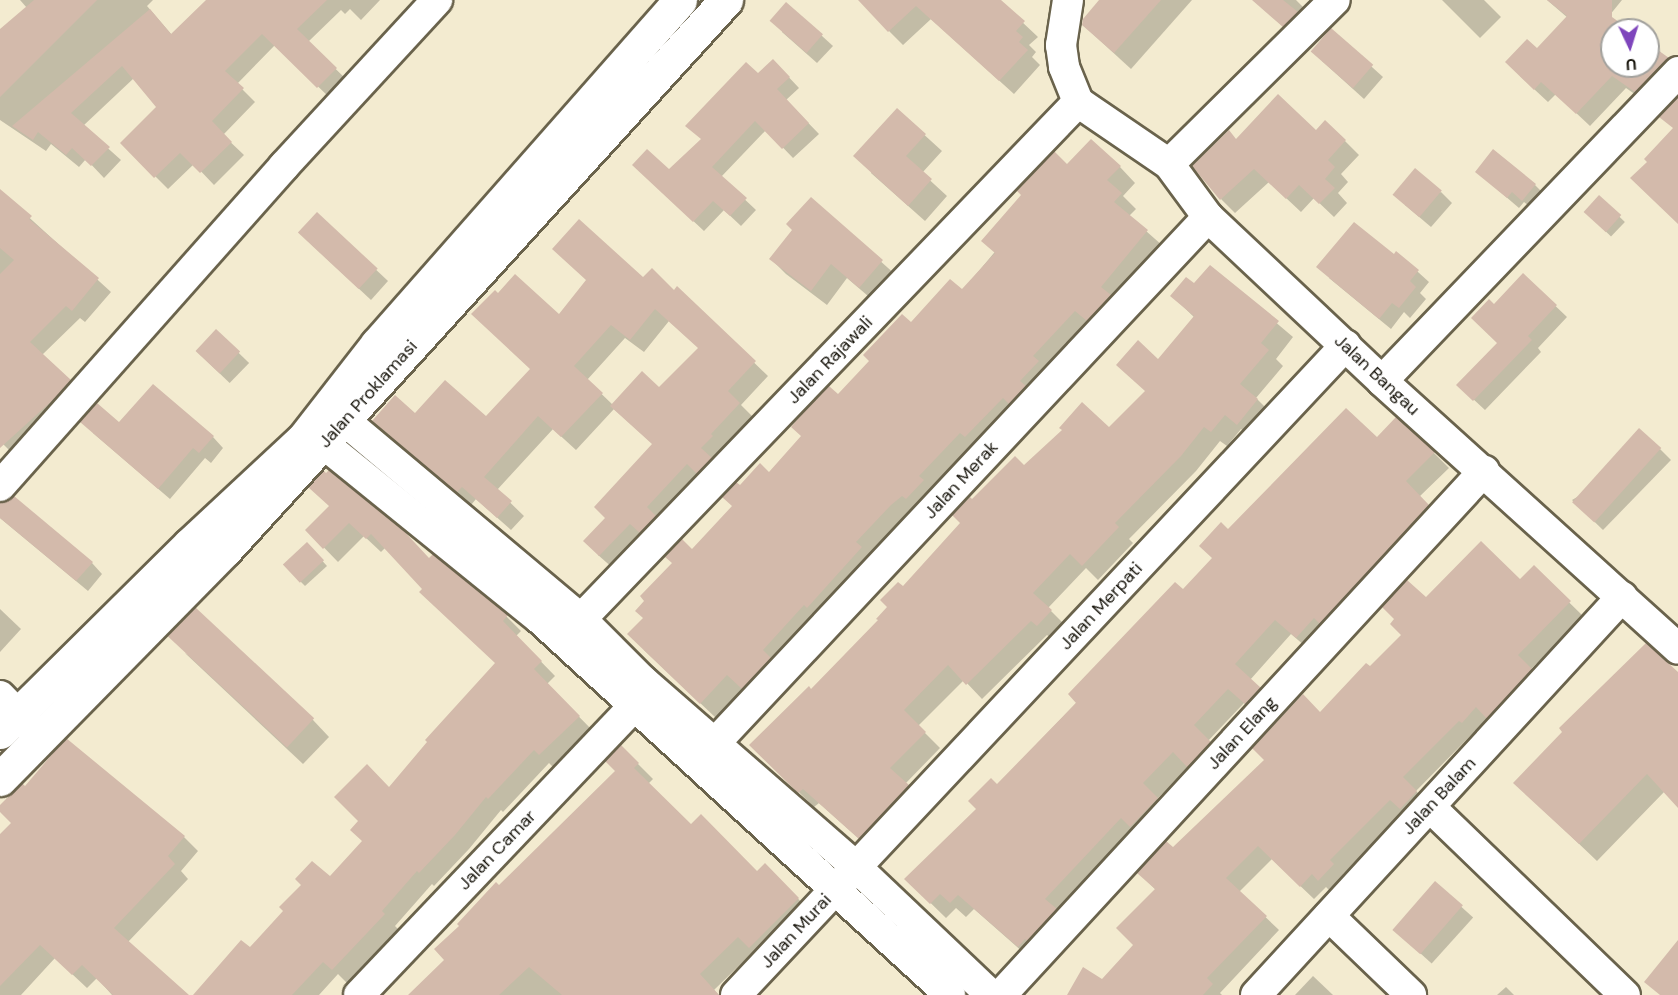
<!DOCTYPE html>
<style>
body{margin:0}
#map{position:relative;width:1678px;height:995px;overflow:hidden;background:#f3ebd0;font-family:"DM Sans",sans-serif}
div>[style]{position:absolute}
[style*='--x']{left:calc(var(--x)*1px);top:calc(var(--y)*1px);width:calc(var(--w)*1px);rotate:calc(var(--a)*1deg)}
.shadow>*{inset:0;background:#0003;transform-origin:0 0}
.building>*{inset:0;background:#d3baab;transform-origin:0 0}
.roads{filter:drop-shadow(2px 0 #6a634c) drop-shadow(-2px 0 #6a634c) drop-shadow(0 2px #6a634c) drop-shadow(0 -2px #6a634c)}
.minor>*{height:30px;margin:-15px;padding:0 15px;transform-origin:15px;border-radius:15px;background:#fff}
.tertiary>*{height:33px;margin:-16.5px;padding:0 16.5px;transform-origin:16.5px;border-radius:16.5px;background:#fff}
span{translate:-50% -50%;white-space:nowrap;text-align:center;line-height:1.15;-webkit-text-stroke:4.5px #fff;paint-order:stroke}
.street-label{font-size:18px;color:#17140b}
.north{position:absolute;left:1600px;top:18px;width:60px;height:60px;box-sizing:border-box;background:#fff;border:2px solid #a2a19d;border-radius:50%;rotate:176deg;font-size:16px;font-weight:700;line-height:24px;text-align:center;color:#17140b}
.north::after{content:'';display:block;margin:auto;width:21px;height:27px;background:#7e45bc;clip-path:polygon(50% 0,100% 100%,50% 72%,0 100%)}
</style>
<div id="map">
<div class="shadow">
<div style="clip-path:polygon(20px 0,153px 0,147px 6px,172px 35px,209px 0,380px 0,361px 20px,350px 9px,345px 14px,341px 10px,308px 42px,349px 82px,331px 99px,275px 45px,237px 84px,255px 102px,223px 135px,244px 155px,214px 185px,194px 164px,168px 189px,122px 143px,158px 107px,134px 78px,83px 126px,121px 160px,104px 178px,86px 159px,79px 167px,51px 144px,46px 151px,0 120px,0 31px,27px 8px)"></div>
<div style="clip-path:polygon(878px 0,999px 0,1038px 37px,1029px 45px,1036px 52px,1032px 57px,1040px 65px,1014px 94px,931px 19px,903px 45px,889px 31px)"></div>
<div style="clip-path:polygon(1101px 0,1192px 0,1131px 69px,1083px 25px)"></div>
<div style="clip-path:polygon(1253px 0,1296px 0,1303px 7px,1297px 13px,1308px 24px,1295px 37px)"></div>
<div style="clip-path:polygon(1442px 0,1484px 0,1501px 17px,1480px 38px)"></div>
<div style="clip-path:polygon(1547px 0,1622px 0,1609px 16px,1628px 30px,1612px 30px,1612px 66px,1648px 66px,1648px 45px,1673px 67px,1649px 104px,1626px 88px,1590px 126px,1556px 94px,1548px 102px,1520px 76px,1537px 51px,1568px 18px)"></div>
<div style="clip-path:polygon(787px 4px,833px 46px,817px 63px,782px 32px)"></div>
<div style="clip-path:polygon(1331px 30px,1383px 77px,1364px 99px,1322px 61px)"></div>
<div style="clip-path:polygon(783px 71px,799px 88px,786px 100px,819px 134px,793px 158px,766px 130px,721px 177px,756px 210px,741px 226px,724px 210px,704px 231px,644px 175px,669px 171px,703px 140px,758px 75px)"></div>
<div style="clip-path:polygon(897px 110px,942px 151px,922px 173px,947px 196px,925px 221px,871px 173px)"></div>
<div style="clip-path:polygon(1316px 132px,1345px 141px,1359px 155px,1341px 174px,1348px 182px,1338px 193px,1347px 203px,1334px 217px,1314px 198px,1301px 212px,1269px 182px,1235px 213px,1221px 199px,1237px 140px)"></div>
<div style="clip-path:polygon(1067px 166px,1120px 167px,1135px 183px,1123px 196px,1136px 209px,1129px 216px,1163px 246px,758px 703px,743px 689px,716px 718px,644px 650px,644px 618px,692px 552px,734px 506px,740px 487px,769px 474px,838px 396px,911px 324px,962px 291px)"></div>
<div style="clip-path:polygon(1477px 172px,1535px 185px,1546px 196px,1534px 210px,1524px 202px,1519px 208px)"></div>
<div style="clip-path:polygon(0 191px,111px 292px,85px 322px,80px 318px,42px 355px,82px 393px,16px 457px,0 441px)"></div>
<div style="clip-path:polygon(1441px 192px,1452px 203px,1431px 227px,1405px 205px)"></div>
<div style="left:1599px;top:197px;width:36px;height:20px;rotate:44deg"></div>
<div style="clip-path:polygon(811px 199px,897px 276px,875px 302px,847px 278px,827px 305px,786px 274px,771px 259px,794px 230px)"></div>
<div style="clip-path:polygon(317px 214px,388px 281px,371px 300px,311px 244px)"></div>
<div style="clip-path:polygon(1397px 253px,1429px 282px,1420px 293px,1426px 299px,1410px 318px,1404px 312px,1391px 329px,1329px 278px)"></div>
<div style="clip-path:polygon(1210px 267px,1293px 337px,1276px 359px,1283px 366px,1256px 398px,1273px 415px,1253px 439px,1241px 429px,1227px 446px,1220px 441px,1196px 471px,1129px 539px,1133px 543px,1098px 580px,1086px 568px,1048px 608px,1066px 626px,1053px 640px,1047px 635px,982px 699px,964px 680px,918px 726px,940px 748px,905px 784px,923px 801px,875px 853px,819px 803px,814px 807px,751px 745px,811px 691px,880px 620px,903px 588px,962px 523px,972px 501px,1024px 467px,1109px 429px,1147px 392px,1159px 361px,1195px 318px,1172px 296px,1194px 285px)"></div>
<div style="clip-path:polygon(1523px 275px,1567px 317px,1538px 348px,1541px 352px,1485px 410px,1458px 385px,1499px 343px,1494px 306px)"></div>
<div style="clip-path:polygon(evenodd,643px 279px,673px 292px,677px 288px,768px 376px,741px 405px,753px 417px,723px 448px,725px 451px,614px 569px,598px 555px,607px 518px,654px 445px,614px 409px,576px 450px,553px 429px,497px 490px,524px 516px,511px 530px,476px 499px,471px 505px,374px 421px,415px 415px,486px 419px,532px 370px,559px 316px,643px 279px,669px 321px,699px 348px,660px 389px,613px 405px,587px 380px,625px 338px,644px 352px,669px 321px)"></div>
<div style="left:216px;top:331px;width:46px;height:28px;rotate:44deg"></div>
<div style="clip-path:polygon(119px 424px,213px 437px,223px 448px,211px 463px,205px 458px,170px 499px,93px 433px)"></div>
<div style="clip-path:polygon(1377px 439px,1434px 453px,1449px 468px,1419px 497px,1443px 521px,1312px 652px,1291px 634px,1250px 680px,1275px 704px,1261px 718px,1244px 703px,1208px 741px,1225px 758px,1203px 781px,1189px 766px,1157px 799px,1172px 814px,1033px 961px,974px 909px,966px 917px,956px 908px,946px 918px,906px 879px,978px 809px,997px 786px,1214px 558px,1228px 531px)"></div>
<div style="clip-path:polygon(1660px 449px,1671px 460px,1603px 530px,1572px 500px)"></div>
<div style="clip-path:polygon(0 504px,92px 563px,102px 574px,88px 591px,0 518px)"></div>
<div style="clip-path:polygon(331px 507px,430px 560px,433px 556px,507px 617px,521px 631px,516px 636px,555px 676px,547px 684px,593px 731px,554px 768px,549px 763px,503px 812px,501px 810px,469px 849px,434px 886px,432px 884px,395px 926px,398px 929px,347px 983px,338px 974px,319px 995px,195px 995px,330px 878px,364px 842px,390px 789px,496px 663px,385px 548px,381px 552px,364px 536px,338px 562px,307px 530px)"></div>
<div style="clip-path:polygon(307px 544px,327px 566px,305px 586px,300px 581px)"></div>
<div style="clip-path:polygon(1534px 568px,1583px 616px,1530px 670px,1544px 684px,1476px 735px,1473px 733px,1416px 791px,1430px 805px,1404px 812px,1343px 874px,1347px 878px,1332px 893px,1326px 887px,1314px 899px,1272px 859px,1239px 892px,1279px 930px,1220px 993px,1222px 995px,1069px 995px,1103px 981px,1135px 945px,1156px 890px,1139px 873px,1173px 849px,1370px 668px,1403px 635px,1426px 600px,1520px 581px)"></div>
<div style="clip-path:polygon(0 609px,21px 629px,0 652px)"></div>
<div style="clip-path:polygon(185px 653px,313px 720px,329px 737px,303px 764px)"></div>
<div style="clip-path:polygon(1678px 675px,1678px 805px,1665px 791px,1597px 861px,1533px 800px)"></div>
<div style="clip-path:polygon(621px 747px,653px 779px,648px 784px,691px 826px,757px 873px,765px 865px,813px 914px,765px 962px,754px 951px,714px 990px,719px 995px,411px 995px,446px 960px,500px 887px,617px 771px)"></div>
<div style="clip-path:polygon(25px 788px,184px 837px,198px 851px,181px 871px,188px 879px,128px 942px,186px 995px,112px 995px,97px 978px,87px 988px,55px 958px,21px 995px,0 995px,0 837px,13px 823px,0 808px)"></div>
<div style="left:1436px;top:884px;width:50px;height:62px;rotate:42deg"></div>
<div style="clip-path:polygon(1313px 976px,1333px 995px,1295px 995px)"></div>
<div style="clip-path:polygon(1506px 987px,1514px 995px,1497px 995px)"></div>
</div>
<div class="building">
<div style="clip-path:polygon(34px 0,97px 0,0 97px,0 29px)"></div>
<div style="clip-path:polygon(206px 0,327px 0,297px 29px,337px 68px,317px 88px,262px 34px,225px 71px,244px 88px,212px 121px,232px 142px,200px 173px,180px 153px,154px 178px,120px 143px,156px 107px,122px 66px,71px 113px,110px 147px,91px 166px,72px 148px,66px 155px,38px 132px,33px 140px,12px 126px,150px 9px,171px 34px)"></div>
<div style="clip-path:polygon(858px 0,1001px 0,1025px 21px,1016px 31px,1023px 37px,1019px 42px,1028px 50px,999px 81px,916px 6px,888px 32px)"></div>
<div style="clip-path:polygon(1099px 0,1161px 0,1114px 53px,1082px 25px,1083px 19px)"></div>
<div style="clip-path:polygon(1252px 0,1283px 0,1298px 12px,1283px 27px)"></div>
<div style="clip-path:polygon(1547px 0,1612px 0,1612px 17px,1630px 30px,1612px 30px,1612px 66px,1648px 66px,1648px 43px,1669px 58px,1635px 92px,1612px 76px,1576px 114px,1541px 82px,1534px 90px,1505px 62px,1527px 39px,1537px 48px,1567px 16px)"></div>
<div style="left:786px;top:2px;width:49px;height:25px;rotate:41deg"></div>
<div style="left:1331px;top:28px;width:56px;height:31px;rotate:41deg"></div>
<div style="clip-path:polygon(773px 59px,790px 77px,777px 89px,809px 123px,782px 149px,755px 121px,712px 167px,747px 198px,730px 216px,713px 201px,693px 222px,632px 165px,647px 149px,669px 169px,701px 139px,685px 126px,746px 62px,758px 73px)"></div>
<div style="clip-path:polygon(1278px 94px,1316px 130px,1325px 120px,1346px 140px,1328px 160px,1335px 167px,1325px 179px,1335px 188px,1319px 204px,1299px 185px,1286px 199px,1254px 169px,1220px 200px,1192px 166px,1229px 130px,1236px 139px)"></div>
<div style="clip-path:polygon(1678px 97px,1678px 224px,1630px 178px,1647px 162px,1644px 159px,1673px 128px,1659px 117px)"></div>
<div style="clip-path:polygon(897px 108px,926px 134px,906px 156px,932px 179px,908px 206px,853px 156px)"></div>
<div style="clip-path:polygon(1091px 139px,1121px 166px,1107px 180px,1122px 193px,1114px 202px,1148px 230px,1101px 287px,1111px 295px,1087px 321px,1075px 311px,1033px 356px,1039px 361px,1020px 381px,1026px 386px,1009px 404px,1003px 398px,965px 437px,960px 433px,919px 476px,924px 480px,906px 499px,902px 496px,891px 505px,856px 542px,862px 547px,807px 608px,804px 605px,763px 650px,771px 658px,742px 689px,727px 675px,700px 704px,627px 634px,643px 618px,635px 611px,644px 601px,640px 596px,672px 563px,665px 557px,682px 539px,692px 549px,732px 506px,722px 497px,736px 482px,740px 485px,760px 463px,769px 472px,801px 436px,791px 427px,802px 414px,829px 386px,838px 394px,869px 361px,863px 355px,902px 314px,911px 322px,950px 279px,962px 289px,995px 253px,981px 241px,1021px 195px,1017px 191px,1054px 151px,1067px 164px)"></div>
<div style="clip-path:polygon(1493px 149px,1536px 184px,1522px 201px,1512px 192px,1507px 198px,1475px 172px)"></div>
<div style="left:1415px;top:168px;width:35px;height:35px;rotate:40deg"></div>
<div style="clip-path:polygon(0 189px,32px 216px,29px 219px,99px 278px,72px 311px,66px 306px,30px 342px,71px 380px,54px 399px,0 448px,0 274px,14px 260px,0 248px)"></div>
<div style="left:1599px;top:195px;width:30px;height:23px;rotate:42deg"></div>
<div style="clip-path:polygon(811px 197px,883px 260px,859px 288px,831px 264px,811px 291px,769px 259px,792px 230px,786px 224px)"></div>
<div style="left:317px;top:212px;width:83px;height:28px;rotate:43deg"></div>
<div style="clip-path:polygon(579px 219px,643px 277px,652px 268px,674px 290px,677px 286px,756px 361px,728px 391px,740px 403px,711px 434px,713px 436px,701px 448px,712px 458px,697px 474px,687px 464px,647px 507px,656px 516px,640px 533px,630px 524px,599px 556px,583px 541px,605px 518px,594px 507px,652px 444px,610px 406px,642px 371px,659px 387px,698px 348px,655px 309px,630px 340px,611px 325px,574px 366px,603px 393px,561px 437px,538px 416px,484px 477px,512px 501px,497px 518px,462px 487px,457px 492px,372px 421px,395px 395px,415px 413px,445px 380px,486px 416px,530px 369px,471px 314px,495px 290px,498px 293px,515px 274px,559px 314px,586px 280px,552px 249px)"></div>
<div style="clip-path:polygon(1354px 222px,1394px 254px,1396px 251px,1419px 270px,1410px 281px,1416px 287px,1399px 308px,1392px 303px,1379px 319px,1316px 267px)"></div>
<div style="clip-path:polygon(1210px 265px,1279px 321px,1261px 343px,1269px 350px,1240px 384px,1258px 399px,1237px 425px,1225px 415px,1211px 432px,1204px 427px,1181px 456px,1115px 523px,1119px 527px,1082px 566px,1070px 554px,1033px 593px,1052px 610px,1037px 626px,1031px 621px,966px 685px,948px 665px,904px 710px,926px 732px,890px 768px,909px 785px,859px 839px,803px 789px,798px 793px,749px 745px,809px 686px,811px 689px,878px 620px,876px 619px,887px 607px,880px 600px,898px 582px,903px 586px,960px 523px,952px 515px,970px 497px,972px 499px,1015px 456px,1024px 465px,1062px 430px,1059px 428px,1082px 402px,1109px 427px,1145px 391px,1116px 365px,1138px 340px,1158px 359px,1194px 316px,1170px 296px,1186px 277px,1194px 283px)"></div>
<div style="clip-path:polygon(1523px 273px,1557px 305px,1528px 336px,1532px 340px,1473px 401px,1456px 385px,1497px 343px,1471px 318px,1489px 299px,1494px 304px)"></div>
<div style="left:216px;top:329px;width:33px;height:30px;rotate:43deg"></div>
<div style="clip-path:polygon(153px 384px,214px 436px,199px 453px,193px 448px,158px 489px,80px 422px,97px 403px,119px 422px)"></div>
<div style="clip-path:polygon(1346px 408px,1377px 437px,1396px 417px,1435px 452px,1406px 481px,1429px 505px,1320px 624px,1314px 618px,1296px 638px,1275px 620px,1235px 664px,1261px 688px,1245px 704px,1228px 689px,1194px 725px,1211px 742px,1187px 767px,1173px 752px,1143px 783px,1158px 798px,1130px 827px,1121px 818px,1045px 899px,1057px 909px,1027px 941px,1025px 939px,1018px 947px,958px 895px,950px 903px,940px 894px,930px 904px,904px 879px,976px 809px,968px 801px,991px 778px,997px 784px,1076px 703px,1068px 694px,1175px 582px,1183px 589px,1212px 558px,1199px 546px,1221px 522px,1228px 529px)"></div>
<div style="left:1639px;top:428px;width:30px;height:100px;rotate:42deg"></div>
<div style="clip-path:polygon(323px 470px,326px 473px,329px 470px,402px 529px,429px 558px,433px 554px,508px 615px,503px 621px,542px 661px,534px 669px,580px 716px,539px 755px,534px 750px,488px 799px,486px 797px,455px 835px,419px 873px,417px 871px,382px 911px,385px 914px,332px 970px,323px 962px,292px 995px,193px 995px,241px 940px,250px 947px,283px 911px,279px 907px,301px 885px,295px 879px,312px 861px,330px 876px,362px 841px,350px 830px,358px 821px,334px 797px,367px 764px,389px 787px,427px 742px,425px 740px,495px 663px,419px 592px,422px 589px,371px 534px,366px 539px,349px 523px,323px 549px,305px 530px,329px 506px,308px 487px)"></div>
<div style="clip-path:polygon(14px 496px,93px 562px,76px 581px,0 518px,0 503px)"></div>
<div style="clip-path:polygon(1481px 541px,1520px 579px,1534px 565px,1571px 601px,1518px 655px,1532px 669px,1487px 719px,1476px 707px,1462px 723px,1459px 721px,1403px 777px,1417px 791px,1400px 809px,1390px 800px,1330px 860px,1334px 864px,1318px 881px,1312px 874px,1300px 887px,1258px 846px,1226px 878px,1267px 916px,1207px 978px,1213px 984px,1203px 995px,1067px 995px,1083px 967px,1102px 979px,1133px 945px,1116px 928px,1155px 889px,1137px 873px,1166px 841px,1173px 847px,1264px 760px,1252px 748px,1303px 694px,1320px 712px,1366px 663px,1370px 666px,1401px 635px,1390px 624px,1394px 619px,1382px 607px,1407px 580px,1426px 597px)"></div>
<div style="left:307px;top:542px;width:25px;height:33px;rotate:47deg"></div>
<div style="left:195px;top:607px;width:163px;height:40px;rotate:43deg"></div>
<div style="clip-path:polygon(1646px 643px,1678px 672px,1678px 808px,1647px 774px,1579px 844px,1513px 783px,1562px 732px,1559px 728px)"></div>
<div style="clip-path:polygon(66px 738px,185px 836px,168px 856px,175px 864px,114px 928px,189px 995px,113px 995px,82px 965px,72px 975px,40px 945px,0 986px,0 834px,11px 823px,0 812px,0 805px,22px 783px,25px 786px)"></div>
<div style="clip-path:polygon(621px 745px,639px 763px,634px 768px,691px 824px,701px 814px,757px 871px,765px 863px,799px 898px,749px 948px,738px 937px,700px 974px,719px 995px,562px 995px,529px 967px,499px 995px,408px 995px,444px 960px,434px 949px,459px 926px,457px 924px,496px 882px,499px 885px,615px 771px,605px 761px)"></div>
<div style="left:1435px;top:881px;width:37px;height:65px;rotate:41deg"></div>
<div style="clip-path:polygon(1678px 940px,1678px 995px,1660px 995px,1644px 982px)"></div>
</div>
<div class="roads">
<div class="minor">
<div style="--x:1068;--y:0;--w:46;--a:98.8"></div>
<div style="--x:1061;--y:45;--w:22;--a:82"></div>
<div style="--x:1064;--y:67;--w:38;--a:68"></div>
<div style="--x:1078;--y:102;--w:110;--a:34.3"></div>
<div style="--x:1169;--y:164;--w:66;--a:53.7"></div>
<div style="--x:1208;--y:217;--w:239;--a:43.3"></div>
<div style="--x:1382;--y:381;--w:399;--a:42.1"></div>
<div style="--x:1169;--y:164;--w:233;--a:-44.7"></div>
<div style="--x:1382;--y:381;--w:428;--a:-46.2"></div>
<div style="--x:327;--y:409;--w:22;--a:34"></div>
<div style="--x:345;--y:421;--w:308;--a:40"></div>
<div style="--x:581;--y:619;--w:88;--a:45"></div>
<div style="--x:643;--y:681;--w:283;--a:41.1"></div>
<div style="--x:856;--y:867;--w:186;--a:43.5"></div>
<div style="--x:303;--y:439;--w:22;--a:13"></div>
<div style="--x:324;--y:444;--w:277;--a:39"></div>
<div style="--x:539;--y:618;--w:558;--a:42.53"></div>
<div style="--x:0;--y:486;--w:428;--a:-48.4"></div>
<div style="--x:284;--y:166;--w:226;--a:-47.3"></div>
<div style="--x:581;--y:619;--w:717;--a:-46.13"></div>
<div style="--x:0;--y:696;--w:50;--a:45.8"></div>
<div style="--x:715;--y:743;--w:721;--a:-46.85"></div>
<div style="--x:1430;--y:807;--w:271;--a:44"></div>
<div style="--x:1329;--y:916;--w:114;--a:43.9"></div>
<div style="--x:359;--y:995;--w:399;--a:-46.4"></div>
<div style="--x:736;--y:995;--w:891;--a:-46.82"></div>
<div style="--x:1001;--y:995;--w:713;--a:-47.33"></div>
<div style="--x:1256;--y:995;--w:541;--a:-47.4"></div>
</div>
<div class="tertiary">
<div style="--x:0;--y:732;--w:267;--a:-44.7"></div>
<div style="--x:190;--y:544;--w:154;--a:-42.9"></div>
<div style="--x:303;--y:439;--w:120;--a:-52.1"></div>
<div style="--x:377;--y:344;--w:458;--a:-48.6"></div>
<div style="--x:0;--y:779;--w:321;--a:-45.5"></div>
<div style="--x:225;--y:550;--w:744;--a:-47.67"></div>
</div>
</div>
<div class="street-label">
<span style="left:830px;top:360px;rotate:-46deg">Jalan Rajawali</span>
<span style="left:1377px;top:375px;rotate:43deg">Jalan Bangau</span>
<span style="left:368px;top:394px;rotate:-48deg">Jalan Proklamasi</span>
<span style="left:961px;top:480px;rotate:-47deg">Jalan Merak</span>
<span style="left:1101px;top:606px;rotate:-47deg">Jalan Merpati</span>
<span style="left:1242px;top:733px;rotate:-47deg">Jalan Elang</span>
<span style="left:1439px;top:796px;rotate:-47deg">Jalan Balam</span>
<span style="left:497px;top:850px;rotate:-46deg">Jalan Camar</span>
<span style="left:796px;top:931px;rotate:-47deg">Jalan Murai</span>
</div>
<div class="north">U</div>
</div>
